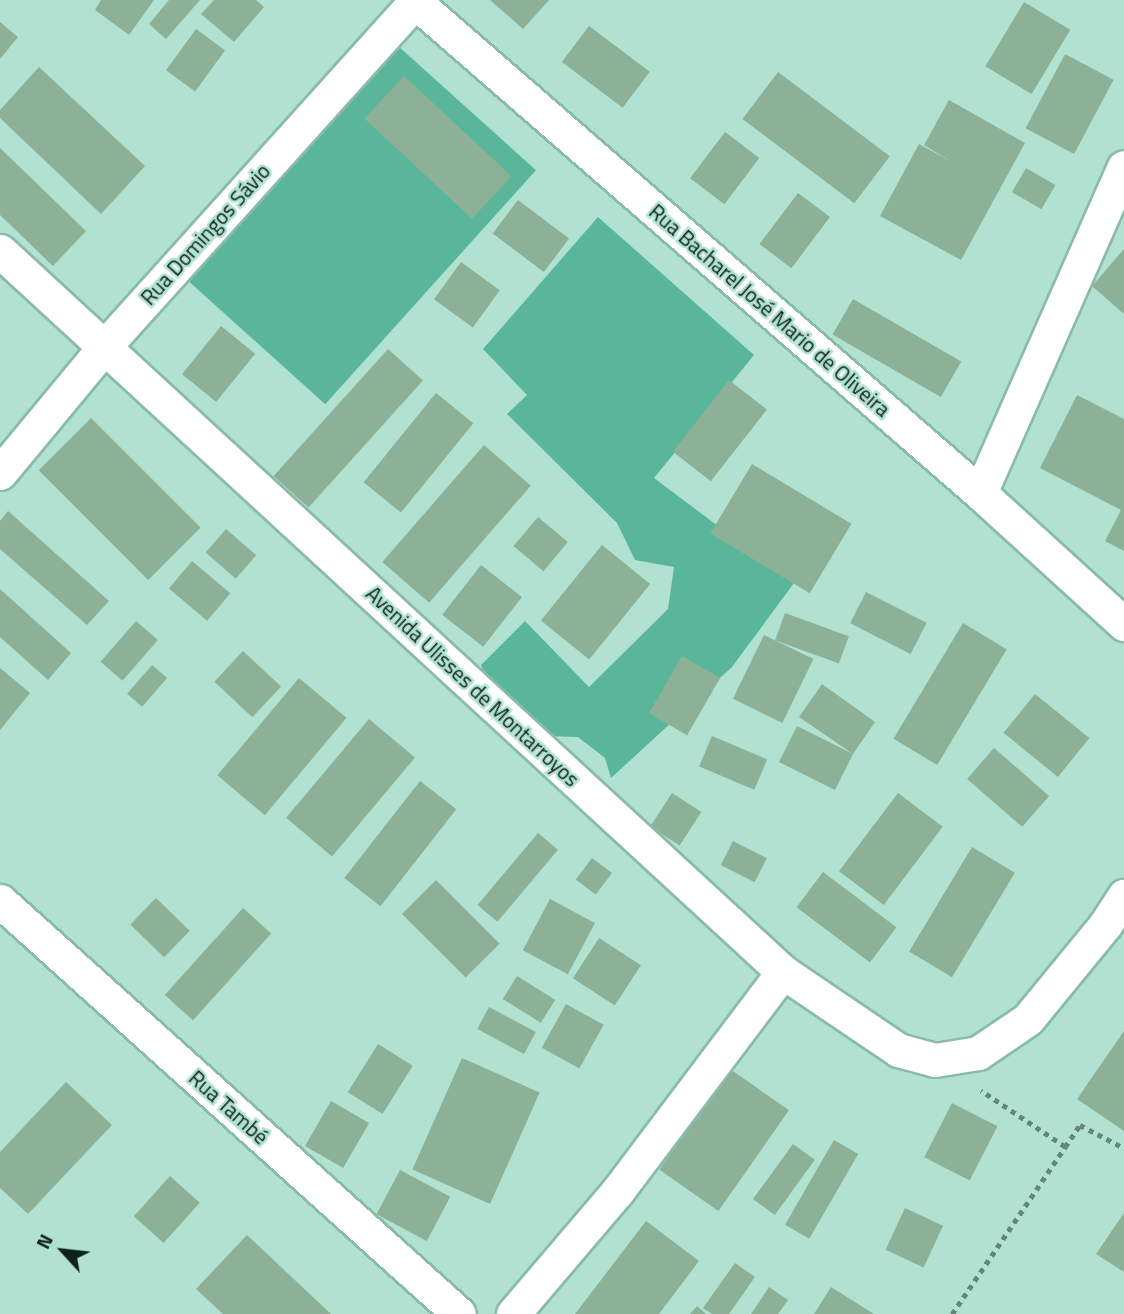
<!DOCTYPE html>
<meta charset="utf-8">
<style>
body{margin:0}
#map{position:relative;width:1124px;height:1314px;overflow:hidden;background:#b0e1d1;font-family:"Titillium Web",sans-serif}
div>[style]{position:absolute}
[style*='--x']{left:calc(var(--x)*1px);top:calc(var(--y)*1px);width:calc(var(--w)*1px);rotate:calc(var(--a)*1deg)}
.forest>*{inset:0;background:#5ab69b;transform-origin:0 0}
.building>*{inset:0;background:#8db196;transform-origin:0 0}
.path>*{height:4.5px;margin-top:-2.25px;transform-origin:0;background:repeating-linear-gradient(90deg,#64867b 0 5px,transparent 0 10px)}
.roads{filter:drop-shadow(2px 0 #8abaaa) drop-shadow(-2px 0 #8abaaa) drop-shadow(0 2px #8abaaa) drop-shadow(0 -2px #8abaaa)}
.street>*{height:33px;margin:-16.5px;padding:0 16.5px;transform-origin:16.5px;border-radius:16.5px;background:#fff}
span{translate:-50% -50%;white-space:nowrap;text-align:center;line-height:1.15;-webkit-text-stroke:5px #b0e1d1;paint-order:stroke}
.street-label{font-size:21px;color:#0e211b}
.north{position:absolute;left:28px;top:1216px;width:70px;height:70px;-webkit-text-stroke:5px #b0e1d1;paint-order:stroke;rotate:297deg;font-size:19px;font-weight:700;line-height:28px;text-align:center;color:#0e211b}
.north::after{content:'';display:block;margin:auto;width:24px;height:32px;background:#0e211b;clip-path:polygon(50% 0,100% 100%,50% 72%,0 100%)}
</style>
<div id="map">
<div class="forest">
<div style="left:397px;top:45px;width:187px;height:315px;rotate:42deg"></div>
<div style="clip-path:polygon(598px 217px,754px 355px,654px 478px,794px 583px,732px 667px,611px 778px,605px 758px,578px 737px,504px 735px,481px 665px,525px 621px,589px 687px,668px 609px,674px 567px,635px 560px,617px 523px,507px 414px,527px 395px,483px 349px)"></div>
</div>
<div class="building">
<div style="clip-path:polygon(101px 0,154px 0,129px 35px,95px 10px)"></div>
<div style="clip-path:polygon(169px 0,200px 0,166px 39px,149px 24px)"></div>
<div style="clip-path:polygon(214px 0,256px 0,264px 7px,234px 42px,201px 14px)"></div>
<div style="clip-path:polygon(490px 0,549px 0,523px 29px)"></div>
<div style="left:1024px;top:2px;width:54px;height:75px;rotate:31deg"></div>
<div style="clip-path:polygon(0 22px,18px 37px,0 59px)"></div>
<div style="left:589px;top:26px;width:76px;height:45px;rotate:37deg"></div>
<div style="left:196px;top:29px;width:36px;height:51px;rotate:36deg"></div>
<div style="left:1065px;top:54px;width:55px;height:84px;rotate:28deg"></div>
<div style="clip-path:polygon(39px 67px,145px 166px,101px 214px,0 118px,0 110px)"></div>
<div style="left:778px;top:72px;width:140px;height:59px;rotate:37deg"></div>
<div style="left:404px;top:76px;width:147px;height:58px;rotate:43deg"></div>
<div style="clip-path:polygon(949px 100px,1025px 143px,961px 260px,880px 216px,919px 144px,952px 162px,924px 145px)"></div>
<div style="left:725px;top:132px;width:43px;height:58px;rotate:37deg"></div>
<div style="clip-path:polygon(0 148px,86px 231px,53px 266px,0 215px)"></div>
<div style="left:1026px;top:168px;width:34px;height:28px;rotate:30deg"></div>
<div style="left:798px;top:193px;width:40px;height:64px;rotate:37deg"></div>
<div style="left:518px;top:200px;width:64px;height:42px;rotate:37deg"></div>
<div style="clip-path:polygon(1124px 249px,1124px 314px,1092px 286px)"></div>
<div style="left:461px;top:262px;width:48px;height:46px;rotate:36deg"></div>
<div style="left:853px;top:299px;width:125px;height:41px;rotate:30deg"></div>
<div style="left:221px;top:326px;width:44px;height:62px;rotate:39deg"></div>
<div style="left:388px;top:349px;width:47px;height:171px;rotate:42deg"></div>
<div style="left:729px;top:380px;width:48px;height:91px;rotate:38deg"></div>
<div style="left:436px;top:393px;width:48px;height:115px;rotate:39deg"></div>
<div style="clip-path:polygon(1077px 395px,1124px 419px,1124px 551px,1105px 541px,1121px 510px,1040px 468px)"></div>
<div style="left:91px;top:418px;width:155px;height:74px;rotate:45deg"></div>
<div style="left:484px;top:445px;width:62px;height:155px;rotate:41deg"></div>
<div style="left:752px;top:464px;width:116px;height:81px;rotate:31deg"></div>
<div style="clip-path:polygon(8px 511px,109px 601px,87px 625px,0 549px,0 521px)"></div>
<div style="left:538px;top:517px;width:39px;height:38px;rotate:40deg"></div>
<div style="left:226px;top:529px;width:40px;height:31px;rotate:41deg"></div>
<div style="left:602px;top:545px;width:62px;height:97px;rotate:39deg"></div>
<div style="left:192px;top:561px;width:50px;height:36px;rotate:40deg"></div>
<div style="left:481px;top:565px;width:52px;height:63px;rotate:38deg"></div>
<div style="clip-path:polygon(0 589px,71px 653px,48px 680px,0 637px)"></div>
<div style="left:866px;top:592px;width:68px;height:35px;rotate:27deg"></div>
<div style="left:785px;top:613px;width:68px;height:29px;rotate:20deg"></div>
<div style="left:136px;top:621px;width:29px;height:54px;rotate:41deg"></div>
<div style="left:963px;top:623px;width:51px;height:135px;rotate:31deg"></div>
<div style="left:764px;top:635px;width:55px;height:71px;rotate:26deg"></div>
<div style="left:243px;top:651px;width:52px;height:42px;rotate:43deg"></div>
<div style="left:682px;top:656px;width:44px;height:66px;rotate:30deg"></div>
<div style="left:152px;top:665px;width:20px;height:38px;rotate:41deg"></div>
<div style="clip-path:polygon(0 668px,30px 693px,0 730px)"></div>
<div style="left:299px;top:678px;width:62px;height:127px;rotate:40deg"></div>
<div style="clip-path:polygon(822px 684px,875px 722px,853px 754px,835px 790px,779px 762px,797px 726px,853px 754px,799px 717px)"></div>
<div style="left:1035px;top:694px;width:70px;height:50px;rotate:39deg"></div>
<div style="left:369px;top:719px;width:60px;height:129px;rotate:40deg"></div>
<div style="left:712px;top:736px;width:60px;height:33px;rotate:23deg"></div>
<div style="left:994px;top:748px;width:73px;height:41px;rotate:41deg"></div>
<div style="left:420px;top:781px;width:46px;height:123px;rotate:38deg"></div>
<div style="left:672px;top:793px;width:35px;height:40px;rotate:33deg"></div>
<div style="left:898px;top:793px;width:56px;height:98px;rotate:37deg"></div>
<div style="left:538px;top:833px;width:26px;height:94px;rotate:40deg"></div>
<div style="left:733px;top:841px;width:38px;height:27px;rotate:27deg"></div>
<div style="left:972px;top:847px;width:50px;height:122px;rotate:31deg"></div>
<div style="left:592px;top:858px;width:25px;height:27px;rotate:37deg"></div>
<div style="left:823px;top:872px;width:92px;height:44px;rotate:37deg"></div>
<div style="left:436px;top:880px;width:90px;height:48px;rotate:45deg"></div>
<div style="left:156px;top:898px;width:47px;height:37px;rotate:44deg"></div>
<div style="left:550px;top:899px;width:51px;height:58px;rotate:28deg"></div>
<div style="left:243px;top:908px;width:38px;height:117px;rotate:42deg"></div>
<div style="left:599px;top:938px;width:50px;height:48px;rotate:33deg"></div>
<div style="left:517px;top:976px;width:45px;height:27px;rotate:32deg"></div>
<div style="left:566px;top:1004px;width:43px;height:50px;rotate:29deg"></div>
<div style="left:489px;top:1007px;width:53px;height:25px;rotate:28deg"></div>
<div style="clip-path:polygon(1124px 1031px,1124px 1131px,1077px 1099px)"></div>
<div style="left:378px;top:1044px;width:41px;height:57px;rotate:32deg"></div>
<div style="left:462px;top:1058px;width:85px;height:122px;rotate:24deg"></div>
<div style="left:730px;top:1069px;width:72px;height:123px;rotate:35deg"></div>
<div style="clip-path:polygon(66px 1082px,112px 1125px,28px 1214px,0 1188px,0 1152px)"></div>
<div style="left:331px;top:1101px;width:44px;height:52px;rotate:30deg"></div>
<div style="left:952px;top:1103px;width:51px;height:61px;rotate:27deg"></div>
<div style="left:834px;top:1140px;width:28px;height:98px;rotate:30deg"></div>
<div style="left:793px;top:1144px;width:27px;height:68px;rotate:36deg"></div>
<div style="left:400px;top:1170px;width:57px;height:50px;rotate:28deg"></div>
<div style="left:170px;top:1176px;width:40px;height:54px;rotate:42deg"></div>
<div style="left:905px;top:1208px;width:42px;height:46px;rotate:25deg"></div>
<div style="clip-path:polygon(1124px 1213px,1124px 1272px,1096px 1254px)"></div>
<div style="clip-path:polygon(646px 1221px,699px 1261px,659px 1314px,575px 1314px)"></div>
<div style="clip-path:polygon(247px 1235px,331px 1314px,223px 1314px,196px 1289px)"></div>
<div style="clip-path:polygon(735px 1263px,755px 1277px,729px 1314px,712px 1314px,703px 1308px)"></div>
<div style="clip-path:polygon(769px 1287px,788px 1300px,778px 1314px,751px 1314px)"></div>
<div style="clip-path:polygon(831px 1287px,874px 1314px,814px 1314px)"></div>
<div style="clip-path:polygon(697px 1306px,706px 1314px,690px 1314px)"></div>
</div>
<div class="path">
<div style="--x:1065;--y:1147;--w:27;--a:-56"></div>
<div style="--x:1080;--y:1125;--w:50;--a:27.6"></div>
<div style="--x:952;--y:1314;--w:202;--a:-55.9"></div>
<div style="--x:1065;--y:1147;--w:101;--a:-146.3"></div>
</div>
<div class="roads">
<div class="street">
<div style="--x:413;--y:0;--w:751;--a:41.01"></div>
<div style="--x:980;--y:493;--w:195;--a:42.3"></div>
<div style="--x:0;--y:251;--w:1064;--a:42.64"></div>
<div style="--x:783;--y:972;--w:139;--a:34.1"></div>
<div style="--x:898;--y:1050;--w:38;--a:15"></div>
<div style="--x:935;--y:1060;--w:44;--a:-9.2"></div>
<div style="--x:978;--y:1053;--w:60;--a:-34.2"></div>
<div style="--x:1028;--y:1019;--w:122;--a:-50.7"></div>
<div style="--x:1105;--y:925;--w:35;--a:-57"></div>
<div style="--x:0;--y:473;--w:165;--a:-50.4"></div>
<div style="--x:105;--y:346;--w:465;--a:-48"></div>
<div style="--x:980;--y:493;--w:356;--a:-66.2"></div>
<div style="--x:0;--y:901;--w:617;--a:41.98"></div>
<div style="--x:513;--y:1314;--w:160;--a:-49.6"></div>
<div style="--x:617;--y:1192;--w:276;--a:-53"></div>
</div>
</div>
<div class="street-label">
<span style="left:205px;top:234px;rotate:-48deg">Rua Domingos Sávio</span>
<span style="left:770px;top:310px;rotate:41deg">Rua Bacharel José Mario de Oliveira</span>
<span style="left:473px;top:686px;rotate:43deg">Avenida Ulisses de Montarroyos</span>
<span style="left:229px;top:1107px;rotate:42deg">Rua També</span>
</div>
<div class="north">N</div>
</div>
